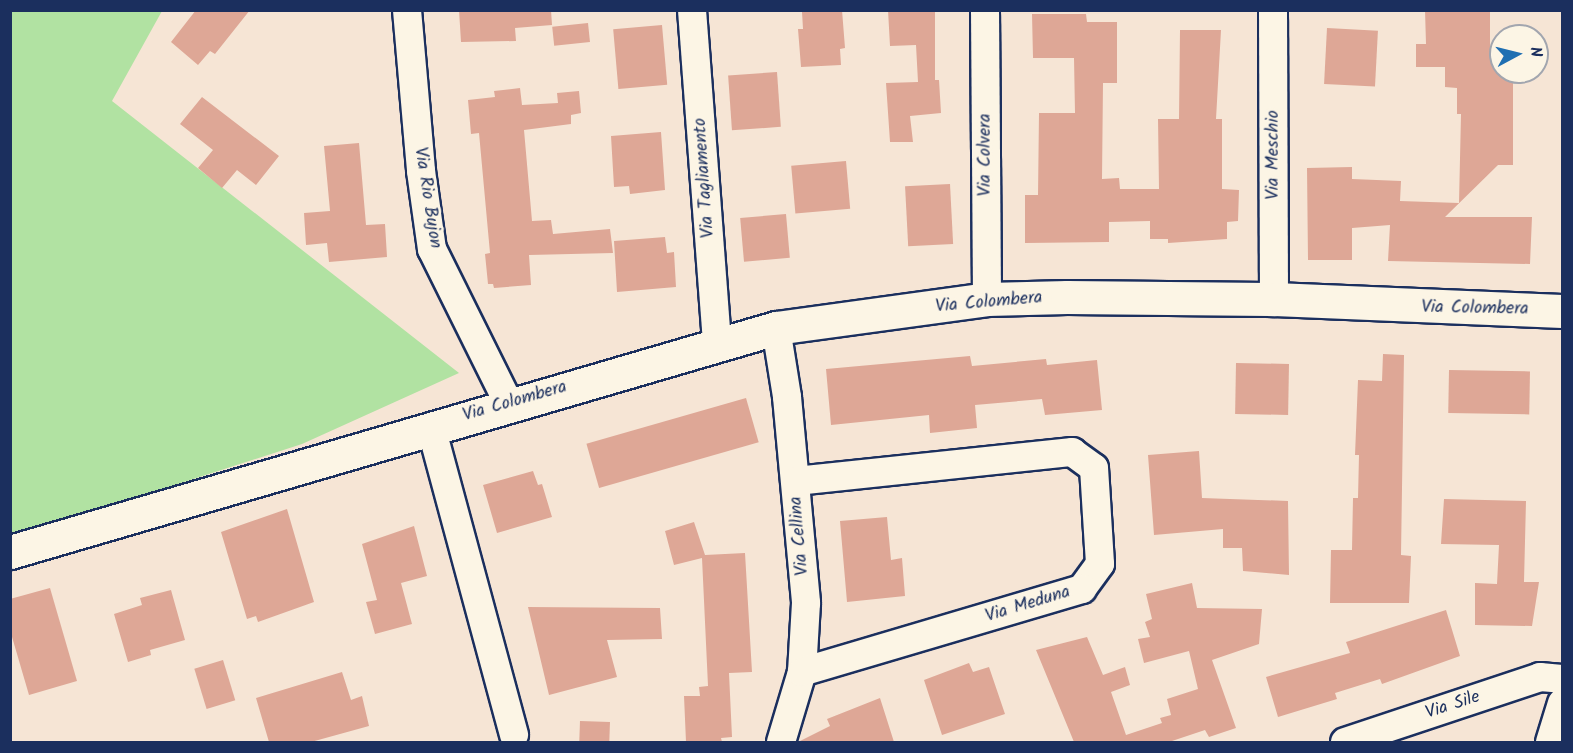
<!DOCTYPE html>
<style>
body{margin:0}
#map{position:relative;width:1573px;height:753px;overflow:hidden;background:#f6e5d5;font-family:Kalam,sans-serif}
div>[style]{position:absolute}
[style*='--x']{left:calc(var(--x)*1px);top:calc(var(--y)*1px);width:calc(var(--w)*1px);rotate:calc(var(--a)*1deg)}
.green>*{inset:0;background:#b1e2a2}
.building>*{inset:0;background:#dea796;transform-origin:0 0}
.roads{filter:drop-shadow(2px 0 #1b2f5e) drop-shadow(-2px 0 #1b2f5e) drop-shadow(0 2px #1b2f5e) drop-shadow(0 -2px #1b2f5e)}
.street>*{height:28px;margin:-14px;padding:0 14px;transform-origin:14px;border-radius:14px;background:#fcf5e5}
.secondary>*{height:33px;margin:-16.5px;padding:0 16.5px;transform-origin:16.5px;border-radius:16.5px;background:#fcf5e5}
span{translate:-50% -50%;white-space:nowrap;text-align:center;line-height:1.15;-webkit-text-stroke:5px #fcf5e5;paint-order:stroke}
.street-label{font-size:18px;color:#1b2f5e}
.frame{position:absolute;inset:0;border:12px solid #1b2f5e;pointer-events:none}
.north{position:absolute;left:1489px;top:24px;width:60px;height:60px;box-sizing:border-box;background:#fcf5e5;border:2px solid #a2a6af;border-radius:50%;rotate:83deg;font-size:16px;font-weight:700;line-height:24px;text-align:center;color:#1b2f5e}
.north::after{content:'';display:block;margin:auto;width:21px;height:27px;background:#1f6fb2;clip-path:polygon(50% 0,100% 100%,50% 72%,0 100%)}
</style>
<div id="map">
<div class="green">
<div style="clip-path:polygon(10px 11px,162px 11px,112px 101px,459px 373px,302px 444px,11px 538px)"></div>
</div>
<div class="building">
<div style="clip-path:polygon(196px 10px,250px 10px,215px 54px,210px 51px,198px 65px,171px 42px)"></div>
<div style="clip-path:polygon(459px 10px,551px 10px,552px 25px,515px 28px,516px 41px,461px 42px)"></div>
<div style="clip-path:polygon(842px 10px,845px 48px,840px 49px,841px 65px,801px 67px,798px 29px,803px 29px,802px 12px)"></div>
<div style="clip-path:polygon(888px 10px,935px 10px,935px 80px,939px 80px,941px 113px,910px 116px,913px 142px,890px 142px,886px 83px,918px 82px,916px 45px,890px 46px)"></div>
<div style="clip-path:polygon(1425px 10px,1490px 10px,1490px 52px,1499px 52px,1501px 72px,1513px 72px,1513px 165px,1498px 165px,1445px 217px,1532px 217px,1530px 264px,1388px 261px,1390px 225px,1352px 228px,1352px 260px,1308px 260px,1307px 168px,1352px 167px,1352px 179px,1401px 181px,1400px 201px,1459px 203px,1461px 114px,1457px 114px,1457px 88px,1445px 87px,1445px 67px,1416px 67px,1416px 44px,1426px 44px)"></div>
<div style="clip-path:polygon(1032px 14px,1086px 14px,1087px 22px,1117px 22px,1117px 83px,1103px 83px,1102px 179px,1119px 178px,1120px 189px,1159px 189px,1158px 119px,1179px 119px,1180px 30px,1221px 30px,1216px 119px,1222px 119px,1222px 189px,1239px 190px,1238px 221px,1227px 222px,1227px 239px,1168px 243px,1168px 239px,1150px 239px,1150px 221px,1109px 222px,1109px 242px,1025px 243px,1025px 195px,1038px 195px,1039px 113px,1075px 113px,1074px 58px,1033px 58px)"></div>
<div style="left:588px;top:23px;width:19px;height:36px;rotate:84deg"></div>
<div style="left:662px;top:25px;width:60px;height:49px;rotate:85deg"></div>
<div style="left:1327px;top:28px;width:51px;height:56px;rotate:3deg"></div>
<div style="left:777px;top:72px;width:55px;height:49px;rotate:86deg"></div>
<div style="clip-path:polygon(520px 88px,522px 105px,558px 103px,557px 93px,579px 91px,581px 113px,571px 115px,571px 124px,524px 130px,532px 221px,551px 220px,553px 234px,610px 229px,613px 253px,529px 255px,531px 285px,494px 288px,493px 284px,488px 284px,485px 254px,490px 253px,479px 133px,471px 134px,468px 100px,495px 97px,494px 91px)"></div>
<div style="clip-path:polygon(202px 97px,279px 156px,256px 185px,237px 170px,222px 188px,198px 168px,213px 150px,180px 124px)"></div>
<div style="clip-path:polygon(661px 132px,665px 190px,630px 194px,629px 186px,614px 187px,611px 136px)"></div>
<div style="clip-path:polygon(359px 143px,366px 225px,385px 224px,387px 257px,329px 262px,327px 243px,306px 245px,304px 213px,330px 211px,324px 146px)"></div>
<div style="left:846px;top:161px;width:48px;height:55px;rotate:85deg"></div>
<div style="left:950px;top:184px;width:60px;height:45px;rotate:87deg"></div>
<div style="left:786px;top:214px;width:44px;height:46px;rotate:85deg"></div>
<div style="clip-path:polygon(665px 237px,667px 253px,674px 252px,676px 287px,617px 292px,614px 241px)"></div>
<div style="clip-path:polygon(1383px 354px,1404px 355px,1401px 555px,1411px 556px,1409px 603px,1330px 603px,1331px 550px,1352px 550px,1353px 498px,1358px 498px,1359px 455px,1355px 455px,1358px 380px,1382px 381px)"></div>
<div style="clip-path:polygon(970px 356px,972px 366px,1046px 359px,1047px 365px,1097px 360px,1102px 410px,1045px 415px,1042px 399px,975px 405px,977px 428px,930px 433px,929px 415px,831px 425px,826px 369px)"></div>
<div style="left:1236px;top:363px;width:53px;height:51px;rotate:1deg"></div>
<div style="left:1449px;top:370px;width:81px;height:43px;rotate:1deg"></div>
<div style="left:746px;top:398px;width:46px;height:166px;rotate:74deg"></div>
<div style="clip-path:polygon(1199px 451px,1202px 498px,1288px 501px,1289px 575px,1243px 571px,1242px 548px,1223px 548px,1223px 529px,1154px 535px,1148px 455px)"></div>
<div style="clip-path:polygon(533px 471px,538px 485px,542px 484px,552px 517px,497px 533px,483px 485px)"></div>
<div style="clip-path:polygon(1444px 499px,1526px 501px,1524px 582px,1539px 582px,1532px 626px,1475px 625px,1475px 583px,1497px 584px,1499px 545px,1441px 544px)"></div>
<div style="clip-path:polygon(287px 509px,314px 602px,258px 622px,256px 616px,247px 619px,221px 532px)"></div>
<div style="clip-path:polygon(887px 517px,891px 560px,902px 558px,905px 596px,847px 602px,840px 521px)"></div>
<div style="clip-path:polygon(694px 522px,705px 555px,745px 553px,752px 672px,729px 673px,732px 737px,721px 738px,722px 742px,686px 742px,684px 696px,700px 696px,699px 687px,708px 686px,702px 558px,674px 565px,665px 531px)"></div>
<div style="clip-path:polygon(414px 526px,427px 576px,401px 583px,412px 624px,375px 634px,366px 602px,377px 600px,362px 544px)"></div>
<div style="clip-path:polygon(1192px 583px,1197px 608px,1262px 609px,1259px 644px,1212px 660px,1236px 728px,1209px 737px,1205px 730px,1169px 742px,1074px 742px,1036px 650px,1087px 637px,1103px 675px,1125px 667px,1130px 685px,1111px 692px,1126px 735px,1162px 723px,1160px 718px,1171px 715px,1167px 699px,1198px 689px,1189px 651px,1144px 663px,1138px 639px,1150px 637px,1145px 622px,1152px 619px,1146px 594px)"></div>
<div style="clip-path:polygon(50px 588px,77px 681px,29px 695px,10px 630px,10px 599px)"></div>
<div style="clip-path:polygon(171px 590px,185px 640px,150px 650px,151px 655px,128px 662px,114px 614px,142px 605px,140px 598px)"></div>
<div style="clip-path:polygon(528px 607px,660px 608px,662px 639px,607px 640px,617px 677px,549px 695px)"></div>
<div style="clip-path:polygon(1446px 610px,1460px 656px,1382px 684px,1380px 679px,1335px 693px,1337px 699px,1278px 717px,1266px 677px,1350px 653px,1346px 642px)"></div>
<div style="left:223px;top:660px;width:42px;height:30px;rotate:73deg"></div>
<div style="clip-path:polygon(969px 663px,973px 672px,989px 667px,1005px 714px,942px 735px,924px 680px)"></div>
<div style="clip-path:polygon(342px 672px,351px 700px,362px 696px,369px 726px,311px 742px,269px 742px,256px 698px)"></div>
<div style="clip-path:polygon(880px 698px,894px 742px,798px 742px,830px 726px,827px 719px)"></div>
<div style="left:580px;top:721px;width:30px;height:21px;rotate:2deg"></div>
</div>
<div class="roads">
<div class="street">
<div style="--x:407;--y:10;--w:162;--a:85"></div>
<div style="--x:421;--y:171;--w:79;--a:82"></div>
<div style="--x:432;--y:249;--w:173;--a:63.6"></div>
<div style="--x:692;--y:10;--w:336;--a:85.7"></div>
<div style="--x:985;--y:10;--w:289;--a:89.6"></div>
<div style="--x:1273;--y:10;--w:289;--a:89.8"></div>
<div style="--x:776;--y:328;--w:70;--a:80.9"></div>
<div style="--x:787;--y:397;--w:207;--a:84.7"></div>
<div style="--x:806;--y:603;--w:69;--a:93.3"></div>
<div style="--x:802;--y:672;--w:73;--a:106.7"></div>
<div style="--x:431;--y:427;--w:319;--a:74.9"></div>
<div style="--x:796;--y:481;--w:278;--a:-6"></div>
<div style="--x:1072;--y:452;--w:27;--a:36"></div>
<div style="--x:1094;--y:468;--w:96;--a:86.4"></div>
<div style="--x:1100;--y:564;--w:31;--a:126"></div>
<div style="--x:1082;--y:589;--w:292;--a:163.5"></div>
<div style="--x:1345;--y:742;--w:206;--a:-18.4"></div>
<div style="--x:1540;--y:677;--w:22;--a:5"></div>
<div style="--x:1550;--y:742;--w:41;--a:-72.9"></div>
</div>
<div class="secondary">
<div style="--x:10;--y:552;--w:798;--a:-16.3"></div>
<div style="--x:776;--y:328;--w:213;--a:-7.8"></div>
<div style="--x:987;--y:299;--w:80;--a:-1.4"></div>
<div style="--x:1067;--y:297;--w:207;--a:0.6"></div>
<div style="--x:1274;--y:299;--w:288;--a:2.4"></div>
</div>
</div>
<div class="street-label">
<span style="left:986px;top:155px;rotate:-90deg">Via Colvera</span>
<span style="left:1274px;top:155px;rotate:-90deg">Via Meschio</span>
<span style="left:705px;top:178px;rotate:-94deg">Via Tagliamento</span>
<span style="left:427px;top:198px;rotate:81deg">Via Rio Bujon</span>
<span style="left:989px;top:303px;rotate:-5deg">Via Colombera</span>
<span style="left:1475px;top:309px;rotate:1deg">Via Colombera</span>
<span style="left:515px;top:402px;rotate:-16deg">Via Colombera</span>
<span style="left:800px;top:536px;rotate:-95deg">Via Cellina</span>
<span style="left:1028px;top:605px;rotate:-17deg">Via Meduna</span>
<span style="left:1453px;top:706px;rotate:-18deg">Via Sile</span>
</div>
<div class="frame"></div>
<div class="north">N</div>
</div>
